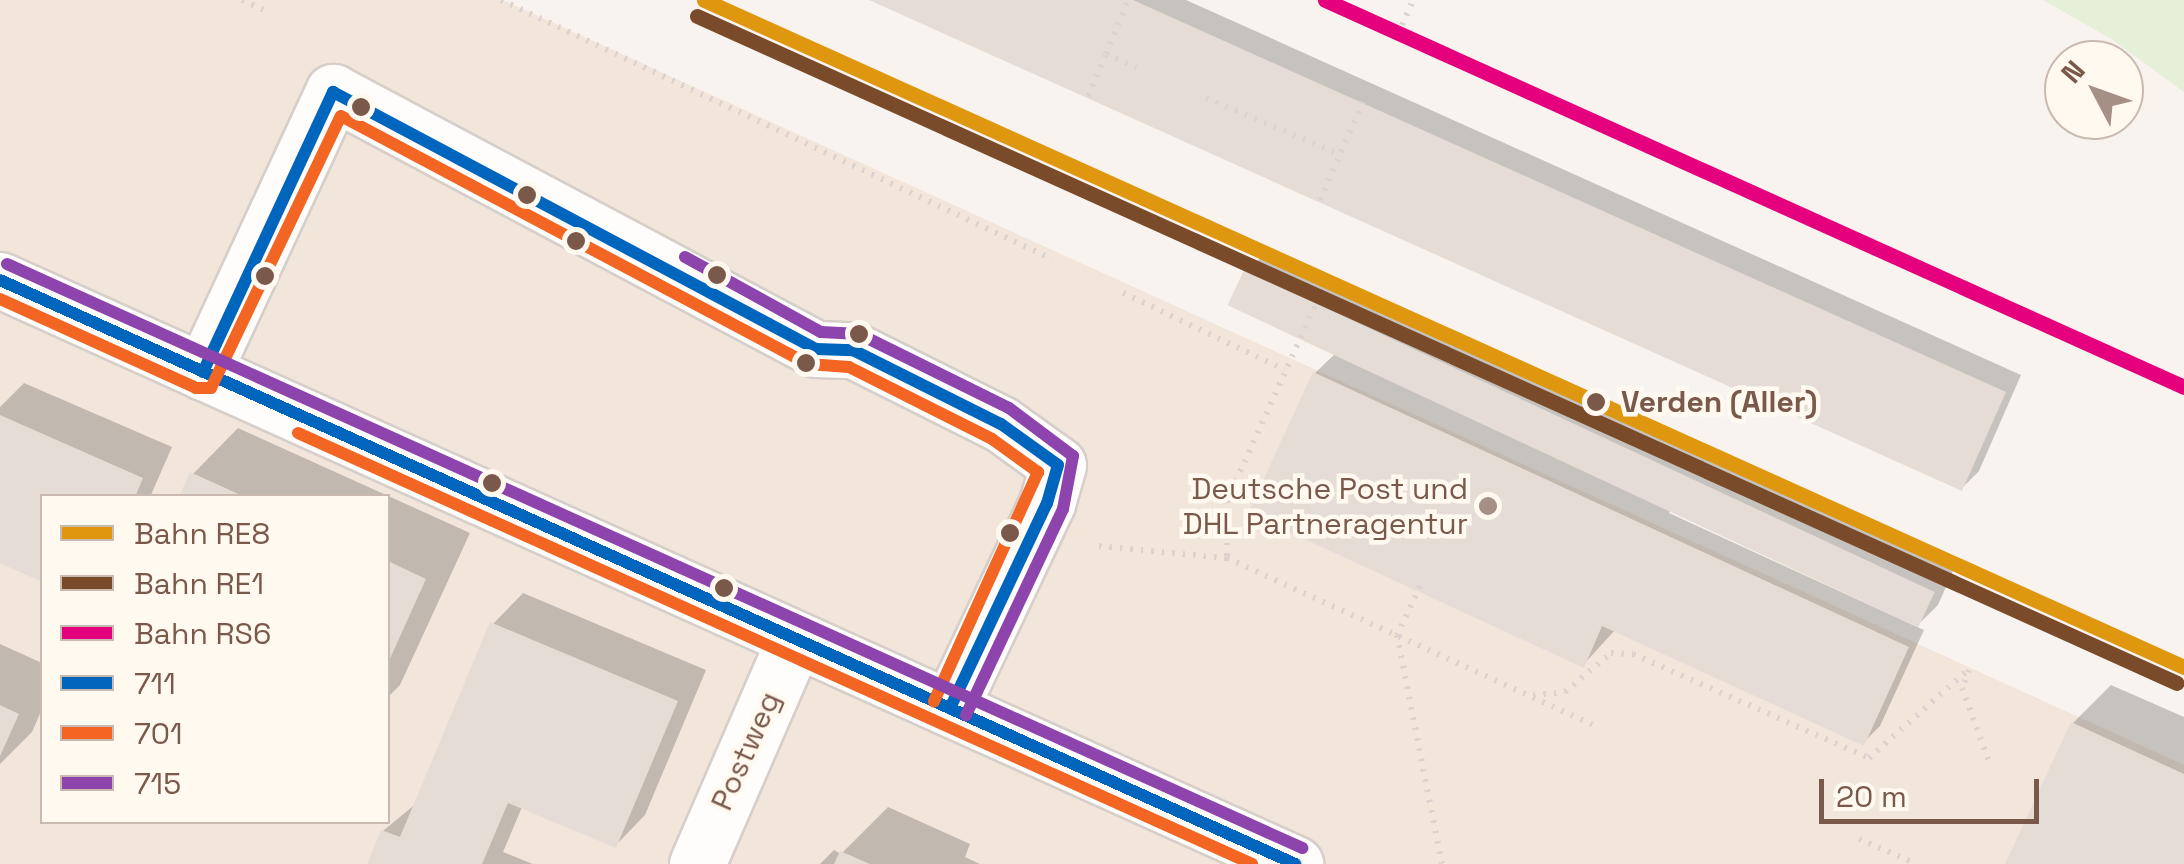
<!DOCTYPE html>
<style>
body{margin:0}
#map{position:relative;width:2184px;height:864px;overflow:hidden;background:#f8f3ee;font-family:"Space Grotesk",sans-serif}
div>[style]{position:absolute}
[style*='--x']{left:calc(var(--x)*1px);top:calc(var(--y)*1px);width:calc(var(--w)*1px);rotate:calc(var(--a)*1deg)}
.residential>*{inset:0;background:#f2e6db}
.green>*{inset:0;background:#e6efd8}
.shadow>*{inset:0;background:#0003}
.building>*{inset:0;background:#e5dcd5;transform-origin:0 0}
.path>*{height:6px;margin-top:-3px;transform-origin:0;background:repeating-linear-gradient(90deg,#dcd3cf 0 2.5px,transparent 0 10.5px)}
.roads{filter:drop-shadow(2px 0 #d6cec9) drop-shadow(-2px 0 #d6cec9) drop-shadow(0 2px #d6cec9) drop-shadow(0 -2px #d6cec9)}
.minor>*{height:55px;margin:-27.5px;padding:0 27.5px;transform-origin:27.5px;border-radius:27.5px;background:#fefdfc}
.bus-1>*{height:12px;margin:-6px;padding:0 6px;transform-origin:6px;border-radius:6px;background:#0065bd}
.bus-2>*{height:12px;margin:-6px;padding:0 6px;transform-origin:6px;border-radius:6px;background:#f26522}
.bus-3>*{height:12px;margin:-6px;padding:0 6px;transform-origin:6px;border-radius:6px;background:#8e44ad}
.rail-1>*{height:15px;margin:-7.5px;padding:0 7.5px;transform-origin:7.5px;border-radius:7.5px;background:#de970f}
.rail-2>*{height:15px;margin:-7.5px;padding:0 7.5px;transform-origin:7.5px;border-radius:7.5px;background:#7a4b2a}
.rail-3>*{height:15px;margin:-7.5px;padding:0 7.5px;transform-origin:7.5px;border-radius:7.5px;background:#e5007d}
.dots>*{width:28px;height:28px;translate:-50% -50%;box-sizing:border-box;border:5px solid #fff9f0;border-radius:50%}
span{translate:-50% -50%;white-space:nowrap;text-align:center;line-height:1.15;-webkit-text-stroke:9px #fff9f0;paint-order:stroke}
.stop-label{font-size:30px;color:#7a594b;font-weight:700}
.left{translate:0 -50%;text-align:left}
.poi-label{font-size:30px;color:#7a594b}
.right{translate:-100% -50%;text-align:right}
.street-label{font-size:30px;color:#7a594b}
.legend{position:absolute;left:40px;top:494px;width:350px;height:330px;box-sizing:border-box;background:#fff9f0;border:2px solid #cab9ae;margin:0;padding:12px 18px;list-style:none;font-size:30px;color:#7a594b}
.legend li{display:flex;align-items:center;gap:20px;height:50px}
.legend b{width:50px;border:2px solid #cab9ae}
.north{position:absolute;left:2044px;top:40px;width:100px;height:100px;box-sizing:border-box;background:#fff9f0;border:2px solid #cab9ae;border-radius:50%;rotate:311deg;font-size:28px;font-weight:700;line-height:40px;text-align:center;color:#7a594b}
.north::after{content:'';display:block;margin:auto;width:35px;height:45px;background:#a68f84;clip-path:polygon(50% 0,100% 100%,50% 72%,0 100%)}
.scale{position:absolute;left:1819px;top:779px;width:220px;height:45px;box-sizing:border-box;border:5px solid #7a594b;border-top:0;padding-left:12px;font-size:30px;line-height:35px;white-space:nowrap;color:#7a594b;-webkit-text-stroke:8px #fff9f0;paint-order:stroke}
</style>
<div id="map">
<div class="residential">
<div style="clip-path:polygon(evenodd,0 0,503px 0,2184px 765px,2184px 864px,0 864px,0 0,42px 497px,388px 497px,388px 822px,42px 822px,42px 497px)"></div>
</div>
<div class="green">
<div style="clip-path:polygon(2043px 0,2184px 0,2184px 92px,2113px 40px)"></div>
</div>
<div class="shadow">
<div style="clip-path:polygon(875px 0,1186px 0,2021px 375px,1979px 471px,1962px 488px)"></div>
<div style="clip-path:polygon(1263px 255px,1953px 571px,1938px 605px,1921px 622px,1671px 507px,1669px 513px,1924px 630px,1880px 726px,1863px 743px,1616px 629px,1583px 665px,1315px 373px,1336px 353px,1247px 272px)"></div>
<div style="clip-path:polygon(24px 383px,172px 447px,150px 497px,42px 497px,42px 579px,0 560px,0 407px)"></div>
<div style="clip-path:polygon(238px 428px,470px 533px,400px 685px,388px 697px,388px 497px,182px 497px,193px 474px)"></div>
<div style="clip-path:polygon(523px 593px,706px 670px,645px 815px,615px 846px,522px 807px,503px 852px,533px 864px,370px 864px,383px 831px,418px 802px,493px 624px)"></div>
<div style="clip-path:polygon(0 644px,42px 663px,42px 709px,32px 732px,0 764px)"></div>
<div style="clip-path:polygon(2111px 685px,2184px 717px,2184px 864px,2008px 864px,2073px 723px)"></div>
<div style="clip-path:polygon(888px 807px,970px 844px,965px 857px,980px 864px,820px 864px,834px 850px,841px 854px)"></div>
</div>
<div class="building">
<div style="clip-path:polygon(869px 0,1133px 0,2006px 392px,1962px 491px)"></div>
<div style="left:1244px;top:270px;width:762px;height:39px;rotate:25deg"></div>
<div style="clip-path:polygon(1313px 372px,1909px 647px,1864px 746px,1602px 626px,1584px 668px,1248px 513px)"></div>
<div style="clip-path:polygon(0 415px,143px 478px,135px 497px,42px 497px,42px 582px,0 563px)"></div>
<div style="clip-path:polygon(190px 472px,245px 497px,179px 497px)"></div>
<div style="clip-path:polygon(388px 561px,426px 579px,388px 663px)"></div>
<div style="clip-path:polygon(490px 622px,678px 701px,616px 848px,508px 803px,482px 864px,367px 864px,381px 830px,400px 837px)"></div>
<div style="clip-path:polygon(0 705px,19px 714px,0 756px)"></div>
<div style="clip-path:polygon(2071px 722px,2184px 774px,2184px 864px,2005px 864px)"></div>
<div style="clip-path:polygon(840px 851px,870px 864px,834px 864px)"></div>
</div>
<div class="path">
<div style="--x:242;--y:0;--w:24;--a:24"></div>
<div style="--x:501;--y:0;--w:609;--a:25.18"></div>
<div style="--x:1402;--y:25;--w:27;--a:-66"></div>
<div style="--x:1106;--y:54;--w:58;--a:-67.8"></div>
<div style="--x:1088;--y:96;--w:46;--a:-66.8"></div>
<div style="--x:1106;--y:54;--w:33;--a:23"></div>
<div style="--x:1206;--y:98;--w:146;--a:23"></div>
<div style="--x:1320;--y:200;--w:107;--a:-66.3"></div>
<div style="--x:1123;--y:293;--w:179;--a:25.4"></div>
<div style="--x:1319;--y:297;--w:224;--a:114.3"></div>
<div style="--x:1227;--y:501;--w:57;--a:90"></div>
<div style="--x:1227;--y:558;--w:403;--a:24.5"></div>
<div style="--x:1099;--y:546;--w:129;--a:5.4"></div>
<div style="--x:1420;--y:586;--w:54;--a:115.1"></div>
<div style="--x:1397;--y:635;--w:233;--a:78.9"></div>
<div style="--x:1969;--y:670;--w:19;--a:111"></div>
<div style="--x:1962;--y:688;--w:84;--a:69.8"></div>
<div style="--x:1533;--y:695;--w:32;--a:-5"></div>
<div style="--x:1565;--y:692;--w:60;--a:-40.3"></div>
<div style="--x:1611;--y:653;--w:22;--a:3"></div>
<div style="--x:1633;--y:654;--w:258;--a:23.8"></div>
<div style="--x:1869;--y:758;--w:135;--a:-41.7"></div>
<div style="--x:1859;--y:839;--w:63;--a:23.3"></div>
</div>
<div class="roads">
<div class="minor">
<div style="--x:0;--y:280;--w:1421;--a:24.27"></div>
<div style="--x:203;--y:372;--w:309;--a:-65.1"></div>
<div style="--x:333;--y:92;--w:547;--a:28.02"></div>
<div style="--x:816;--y:349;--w:37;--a:2"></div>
<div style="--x:853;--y:350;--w:165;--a:26.6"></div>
<div style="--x:1001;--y:424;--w:70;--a:35.7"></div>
<div style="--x:1058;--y:465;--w:40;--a:106"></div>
<div style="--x:1047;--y:503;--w:227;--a:115.3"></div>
<div style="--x:697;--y:864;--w:245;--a:-66.5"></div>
</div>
</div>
<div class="bus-1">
<div style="--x:0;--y:280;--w:1421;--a:24.27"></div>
<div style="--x:203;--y:372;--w:309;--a:-65.1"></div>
<div style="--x:333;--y:92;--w:547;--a:28.02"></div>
<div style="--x:816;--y:349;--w:37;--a:2"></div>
<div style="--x:853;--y:350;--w:165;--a:26.6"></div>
<div style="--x:1001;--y:424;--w:70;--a:35.7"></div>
<div style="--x:1058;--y:465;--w:40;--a:106"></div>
<div style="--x:1047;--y:503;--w:227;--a:115.3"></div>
</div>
<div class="bus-2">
<div style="--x:0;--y:299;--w:215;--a:24.4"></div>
<div style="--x:196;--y:388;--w:15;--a:0"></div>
<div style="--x:211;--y:388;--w:301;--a:-64.5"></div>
<div style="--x:341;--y:116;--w:529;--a:27.97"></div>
<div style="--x:808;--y:364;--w:41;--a:4.2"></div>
<div style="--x:849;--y:367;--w:160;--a:26.7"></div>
<div style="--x:992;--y:439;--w:57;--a:35.7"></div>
<div style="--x:1038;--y:472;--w:252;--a:114.4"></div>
<div style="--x:298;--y:433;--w:1047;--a:24.31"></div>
</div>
<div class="bus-3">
<div style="--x:685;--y:257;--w:155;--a:28.9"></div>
<div style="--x:821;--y:332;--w:38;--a:3"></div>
<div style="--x:859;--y:334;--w:167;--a:26.3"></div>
<div style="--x:1009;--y:408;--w:80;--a:36.9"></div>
<div style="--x:1073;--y:456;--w:54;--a:100.7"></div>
<div style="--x:1063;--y:509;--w:228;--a:115.2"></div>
<div style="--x:7;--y:264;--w:1421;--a:24.27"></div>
</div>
<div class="rail-1">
<div style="--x:704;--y:0;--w:1623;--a:24.26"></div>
</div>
<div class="rail-2">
<div style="--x:697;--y:16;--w:1623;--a:24.26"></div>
</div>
<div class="rail-3">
<div style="--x:1325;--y:0;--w:942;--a:24.25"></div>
</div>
<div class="dots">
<div style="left:361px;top:107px;background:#7a594b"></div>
<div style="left:527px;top:195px;background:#7a594b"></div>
<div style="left:576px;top:241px;background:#7a594b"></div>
<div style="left:717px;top:275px;background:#7a594b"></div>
<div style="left:265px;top:276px;background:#7a594b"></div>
<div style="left:859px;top:334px;background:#7a594b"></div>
<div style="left:806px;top:363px;background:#7a594b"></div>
<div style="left:1596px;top:402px;background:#7a594b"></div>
<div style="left:492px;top:483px;background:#7a594b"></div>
<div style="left:1488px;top:506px;background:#a68f84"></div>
<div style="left:1010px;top:533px;background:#7a594b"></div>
<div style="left:724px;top:588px;background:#7a594b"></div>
</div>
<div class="stop-label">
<span class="left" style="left:1621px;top:402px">Verden (Aller)</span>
</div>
<div class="poi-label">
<span class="right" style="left:1468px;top:506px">Deutsche Post und<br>DHL Partneragentur</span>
</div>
<div class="street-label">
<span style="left:746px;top:751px;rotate:-66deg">Postweg</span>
</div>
<ul class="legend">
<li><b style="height:12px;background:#de970f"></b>Bahn RE8</li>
<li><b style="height:12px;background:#7a4b2a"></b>Bahn RE1</li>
<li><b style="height:12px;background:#e5007d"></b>Bahn RS6</li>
<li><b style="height:12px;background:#0065bd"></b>711</li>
<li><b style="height:12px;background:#f26522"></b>701</li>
<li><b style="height:12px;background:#8e44ad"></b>715</li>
</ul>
<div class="north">N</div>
<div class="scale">20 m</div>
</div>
